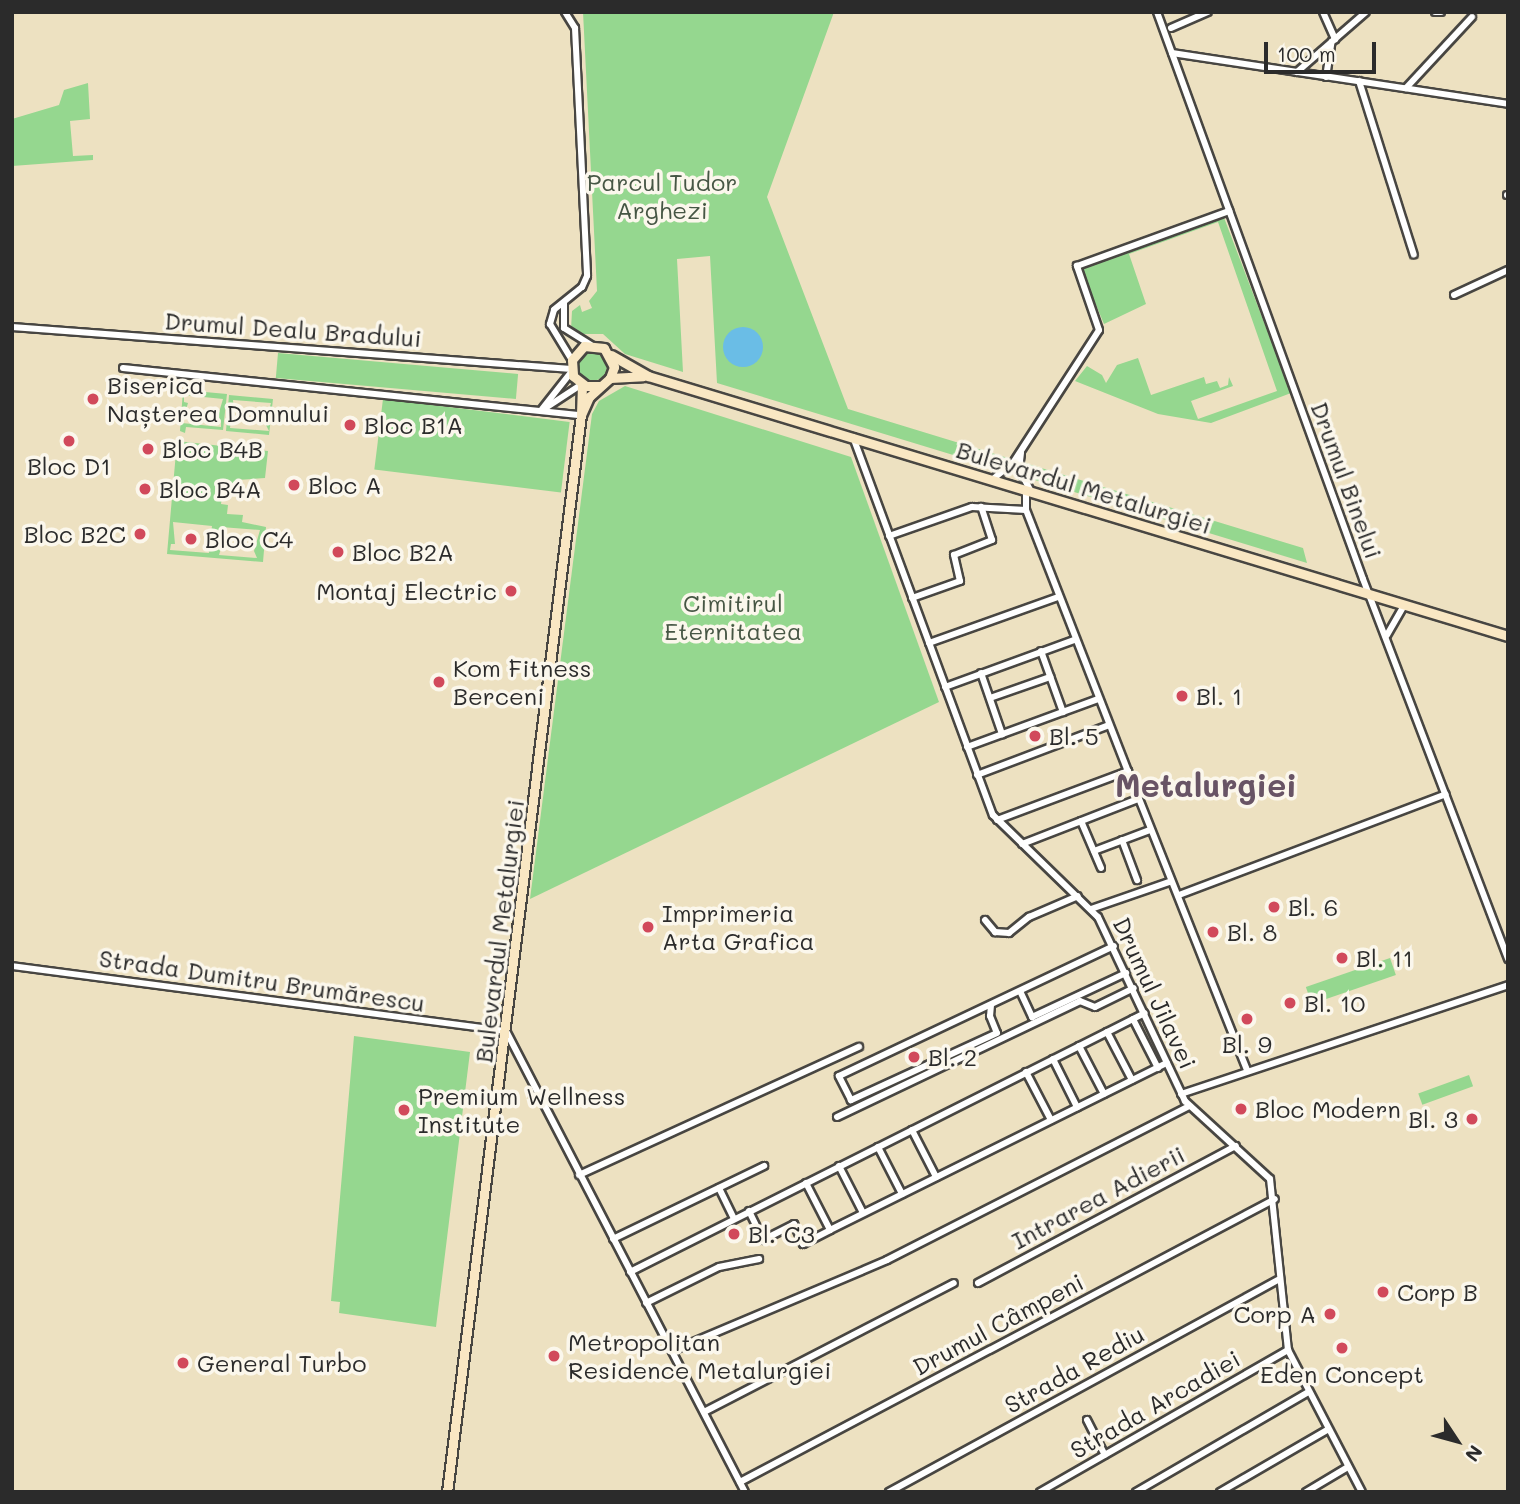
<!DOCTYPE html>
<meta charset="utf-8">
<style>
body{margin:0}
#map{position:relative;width:1520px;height:1504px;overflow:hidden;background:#ede1c1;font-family:Mali,sans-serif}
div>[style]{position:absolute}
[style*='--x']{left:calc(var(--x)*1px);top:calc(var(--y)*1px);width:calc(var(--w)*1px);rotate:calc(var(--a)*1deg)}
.green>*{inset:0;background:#95d78f;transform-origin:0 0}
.round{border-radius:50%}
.water>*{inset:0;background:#6abde6}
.roads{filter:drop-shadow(2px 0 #484642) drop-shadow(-2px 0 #484642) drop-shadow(0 2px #484642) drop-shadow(0 -2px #484642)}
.street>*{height:6px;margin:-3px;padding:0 3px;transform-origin:3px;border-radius:3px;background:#fff}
.secondary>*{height:9px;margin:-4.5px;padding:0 4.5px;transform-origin:4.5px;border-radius:4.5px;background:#f9e7c3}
.dots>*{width:19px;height:19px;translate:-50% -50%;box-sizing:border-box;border:4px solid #fbf7ec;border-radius:50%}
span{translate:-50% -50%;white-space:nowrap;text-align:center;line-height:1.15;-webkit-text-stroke:7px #fbf7ec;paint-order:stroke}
.park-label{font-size:24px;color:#465644}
.street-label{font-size:24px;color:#2b2b2b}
.poi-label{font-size:24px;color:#2b2b2b}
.left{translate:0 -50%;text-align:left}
.right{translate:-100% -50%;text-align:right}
.district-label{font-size:32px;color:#685465;font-weight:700}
.frame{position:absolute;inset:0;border:14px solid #2b2b2b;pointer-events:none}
.north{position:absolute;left:1422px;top:1406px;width:70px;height:70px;-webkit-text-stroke:5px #fbf7ec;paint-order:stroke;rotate:126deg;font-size:19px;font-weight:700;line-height:28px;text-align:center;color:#2b2b2b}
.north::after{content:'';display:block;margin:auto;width:24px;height:32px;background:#2b2b2b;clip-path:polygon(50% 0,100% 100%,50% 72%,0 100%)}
.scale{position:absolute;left:1264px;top:42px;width:112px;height:32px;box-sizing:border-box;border:4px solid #2b2b2b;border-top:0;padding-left:9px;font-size:21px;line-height:24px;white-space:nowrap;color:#2b2b2b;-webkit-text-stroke:5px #fbf7ec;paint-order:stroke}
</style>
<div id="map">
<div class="green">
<div style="clip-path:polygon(583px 12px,834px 12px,767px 197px,848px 409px,1303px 548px,1307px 563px,717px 383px,710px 256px,677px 259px,683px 372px,625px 354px,603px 334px,579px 334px,571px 329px,572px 311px,580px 305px,582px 312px,592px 308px,589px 301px,597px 291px)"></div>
<div style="clip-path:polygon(88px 83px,90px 119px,70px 121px,73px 156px,93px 155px,93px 160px,12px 166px,12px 119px,59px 105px,64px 90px)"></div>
<div style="clip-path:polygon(1223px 215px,1291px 393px,1211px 423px,1158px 414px,1075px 381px,1087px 366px,1102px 375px,1106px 383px,1117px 365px,1138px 358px,1151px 395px,1204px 377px,1206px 384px,1217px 381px,1220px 388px,1228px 385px,1229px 377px,1233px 386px,1191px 401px,1198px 419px,1277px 391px,1218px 222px,1129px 254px,1146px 304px,1104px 324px,1080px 267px)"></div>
<div class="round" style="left:577px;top:351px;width:30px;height:30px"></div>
<div style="left:278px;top:353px;width:241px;height:25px;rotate:5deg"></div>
<div style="clip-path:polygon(625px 386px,851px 457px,939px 702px,530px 899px,592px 414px,599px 401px)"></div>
<div style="clip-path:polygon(evenodd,183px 390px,227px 394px,223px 430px,186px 427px,185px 433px,180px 431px,183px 390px,184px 395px,223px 399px,217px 419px,221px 420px,221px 427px,182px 423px,188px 403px,184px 402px,184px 395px)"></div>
<div style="clip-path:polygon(evenodd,229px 395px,273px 399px,269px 435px,226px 431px,229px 395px,233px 400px,271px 403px,265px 423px,269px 431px,230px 428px,231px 420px,235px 421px,233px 400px)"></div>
<div style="left:383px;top:399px;width:188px;height:71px;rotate:7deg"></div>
<div style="clip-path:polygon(evenodd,177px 441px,268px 451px,265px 478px,237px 480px,231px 486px,230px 498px,222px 497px,221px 504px,228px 505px,227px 514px,243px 515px,242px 522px,266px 527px,263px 562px,167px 554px,177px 441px,173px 522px,212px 526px,211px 534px,207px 534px,209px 553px,170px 550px,171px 544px,175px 544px,173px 522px,177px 441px,221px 527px,260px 530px,254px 551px,257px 558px,219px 555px,225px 535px,221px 535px,221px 527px)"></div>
<div style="left:1390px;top:958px;width:18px;height:89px;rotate:71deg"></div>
<div style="clip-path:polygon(354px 1036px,470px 1052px,436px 1327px,339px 1313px,340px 1302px,331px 1301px)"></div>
<div style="left:1469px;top:1075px;width:12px;height:54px;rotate:70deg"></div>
</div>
<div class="water">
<div class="round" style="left:723px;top:327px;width:40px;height:40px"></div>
</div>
<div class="roads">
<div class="street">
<div style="--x:565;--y:12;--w:19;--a:58"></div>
<div style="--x:575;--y:28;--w:248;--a:87.2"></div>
<div style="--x:587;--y:276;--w:12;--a:114"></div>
<div style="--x:582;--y:287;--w:36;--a:141"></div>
<div style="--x:554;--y:310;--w:15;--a:106"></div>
<div style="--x:550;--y:324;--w:42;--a:58.6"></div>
<div style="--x:1157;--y:12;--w:603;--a:70.03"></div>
<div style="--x:1363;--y:579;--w:407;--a:69.1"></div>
<div style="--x:1323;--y:12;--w:30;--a:66"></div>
<div style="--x:1435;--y:12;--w:6;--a:0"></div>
<div style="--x:1171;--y:28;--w:40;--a:-23.4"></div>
<div style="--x:1172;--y:53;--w:340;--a:8.6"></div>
<div style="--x:1297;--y:72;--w:91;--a:-41"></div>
<div style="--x:1326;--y:77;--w:36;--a:-81"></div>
<div style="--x:1359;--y:81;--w:182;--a:72.5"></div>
<div style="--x:1406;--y:88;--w:97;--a:-47.1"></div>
<div style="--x:1507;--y:195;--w:1;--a:0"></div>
<div style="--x:1454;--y:295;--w:60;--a:-24.8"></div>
<div style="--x:564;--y:303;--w:25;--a:90"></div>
<div style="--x:564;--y:328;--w:31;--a:32"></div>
<div style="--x:12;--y:327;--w:561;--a:4.3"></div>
<div style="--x:123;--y:368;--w:460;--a:5.9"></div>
<div style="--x:547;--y:407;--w:42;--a:-33.3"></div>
<div style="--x:542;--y:409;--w:48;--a:-51.7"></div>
<div style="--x:853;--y:437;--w:403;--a:69.7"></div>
<div style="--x:993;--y:815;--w:146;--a:44.2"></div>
<div style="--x:1098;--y:917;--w:204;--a:64.7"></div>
<div style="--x:1185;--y:1101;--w:115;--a:42.5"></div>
<div style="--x:1270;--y:1179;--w:172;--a:84"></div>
<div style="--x:1288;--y:1350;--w:160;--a:62.5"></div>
<div style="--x:1021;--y:453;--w:16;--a:97"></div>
<div style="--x:1019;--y:469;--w:24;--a:62"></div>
<div style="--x:993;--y:479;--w:26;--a:-39"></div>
<div style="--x:1013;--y:463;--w:158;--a:-57.1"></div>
<div style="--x:1099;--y:330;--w:68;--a:-109"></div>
<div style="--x:1077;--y:266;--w:162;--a:-19.9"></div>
<div style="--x:1026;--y:489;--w:21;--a:90"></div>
<div style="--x:1026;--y:510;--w:280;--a:68.7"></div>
<div style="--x:889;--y:536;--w:88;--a:-19.3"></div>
<div style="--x:972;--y:507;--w:54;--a:3.2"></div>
<div style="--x:912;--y:598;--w:51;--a:-19.5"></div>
<div style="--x:960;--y:581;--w:27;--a:-103"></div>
<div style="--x:954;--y:555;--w:41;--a:-21.5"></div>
<div style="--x:992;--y:540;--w:35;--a:-108"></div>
<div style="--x:1387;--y:635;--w:34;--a:-60"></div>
<div style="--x:929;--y:643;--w:137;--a:-19.6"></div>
<div style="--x:1041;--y:651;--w:65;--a:70.2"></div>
<div style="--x:981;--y:673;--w:65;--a:71"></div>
<div style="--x:945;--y:687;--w:137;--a:-20"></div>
<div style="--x:990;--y:698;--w:64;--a:-19.3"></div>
<div style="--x:967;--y:747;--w:140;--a:-20.1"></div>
<div style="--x:977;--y:775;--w:141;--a:-20.7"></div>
<div style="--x:997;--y:820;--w:140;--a:-20.5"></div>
<div style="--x:1128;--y:771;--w:322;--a:68.3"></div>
<div style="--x:1081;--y:821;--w:51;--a:66.9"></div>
<div style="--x:1122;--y:840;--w:43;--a:69.4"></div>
<div style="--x:1022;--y:844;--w:124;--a:-21.2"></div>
<div style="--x:1094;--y:851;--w:60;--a:-20.6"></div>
<div style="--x:1179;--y:895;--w:285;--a:-20.7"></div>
<div style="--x:1091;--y:909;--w:83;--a:-19.1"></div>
<div style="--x:985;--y:920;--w:16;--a:50"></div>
<div style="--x:995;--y:932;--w:14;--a:4"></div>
<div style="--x:1009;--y:933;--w:26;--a:-39"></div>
<div style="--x:1029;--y:917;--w:53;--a:-23.2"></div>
<div style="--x:12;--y:966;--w:498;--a:7.5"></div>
<div style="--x:506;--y:1031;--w:519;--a:62.6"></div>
<div style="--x:1020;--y:991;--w:29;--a:65"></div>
<div style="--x:1032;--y:1017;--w:104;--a:-25.1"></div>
<div style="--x:991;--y:1005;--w:11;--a:95"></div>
<div style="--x:990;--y:1016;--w:18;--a:68"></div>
<div style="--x:997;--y:1033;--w:161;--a:155.3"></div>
<div style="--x:851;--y:1100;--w:27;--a:-117"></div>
<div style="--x:839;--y:1076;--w:304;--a:-25.3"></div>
<div style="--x:1133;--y:1019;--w:55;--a:63"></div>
<div style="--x:1107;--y:1032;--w:54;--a:62.5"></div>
<div style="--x:1079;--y:1046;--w:54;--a:62.5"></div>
<div style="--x:1053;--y:1059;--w:54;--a:63.4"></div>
<div style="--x:1026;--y:1072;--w:54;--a:62.5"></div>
<div style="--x:1181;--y:1094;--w:345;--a:-18.4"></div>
<div style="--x:837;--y:1117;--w:269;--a:-25.5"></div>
<div style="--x:1080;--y:1001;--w:16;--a:22"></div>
<div style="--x:1095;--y:1007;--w:43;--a:-26"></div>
<div style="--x:912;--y:1130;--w:53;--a:62.9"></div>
<div style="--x:878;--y:1147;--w:53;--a:62.9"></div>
<div style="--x:839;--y:1166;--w:53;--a:62.9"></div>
<div style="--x:579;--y:1175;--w:308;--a:-24.6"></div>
<div style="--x:806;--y:1183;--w:53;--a:62.9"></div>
<div style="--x:830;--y:1230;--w:376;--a:-26.4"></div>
<div style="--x:719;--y:1188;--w:34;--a:64"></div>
<div style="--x:749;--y:1211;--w:32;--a:64"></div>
<div style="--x:763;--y:1240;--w:35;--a:-27"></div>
<div style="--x:794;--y:1224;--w:22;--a:66"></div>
<div style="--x:803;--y:1244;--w:30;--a:-27"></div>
<div style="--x:613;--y:1239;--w:168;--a:-25.8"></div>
<div style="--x:630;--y:1272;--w:576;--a:-26.7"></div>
<div style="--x:978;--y:1283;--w:292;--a:-28"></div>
<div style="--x:646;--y:1303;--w:81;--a:-26.3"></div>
<div style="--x:719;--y:1267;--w:41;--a:-11.3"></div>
<div style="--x:672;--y:1351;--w:233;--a:-22.9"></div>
<div style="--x:887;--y:1260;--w:339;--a:-27"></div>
<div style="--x:704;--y:1412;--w:281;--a:-27.3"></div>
<div style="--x:1087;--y:1420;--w:39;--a:63"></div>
<div style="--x:740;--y:1482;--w:605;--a:-27.88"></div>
<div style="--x:889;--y:1492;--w:443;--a:-28.6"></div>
<div style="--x:1040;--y:1492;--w:286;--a:-29.8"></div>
<div style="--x:1136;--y:1492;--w:198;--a:-30.1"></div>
<div style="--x:1220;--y:1492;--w:124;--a:-30.1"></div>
<div style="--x:1306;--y:1492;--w:49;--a:-30.8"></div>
</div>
<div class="secondary">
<div style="--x:611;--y:355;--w:43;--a:29.6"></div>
<div style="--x:648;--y:376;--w:898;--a:16.82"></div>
<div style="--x:610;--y:378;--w:33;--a:-3"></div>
<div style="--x:581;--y:414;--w:30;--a:-88"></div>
<div style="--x:447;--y:1492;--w:1085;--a:-82.91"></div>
<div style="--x:581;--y:415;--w:20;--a:-66"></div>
<div style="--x:589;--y:397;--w:28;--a:-42"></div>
<div style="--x:610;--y:378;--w:12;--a:-70"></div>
<div style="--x:614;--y:367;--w:21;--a:-118"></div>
<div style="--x:604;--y:348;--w:20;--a:-174"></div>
<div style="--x:584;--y:346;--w:18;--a:131"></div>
<div style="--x:572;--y:360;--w:16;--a:86"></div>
<div style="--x:573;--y:376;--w:16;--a:38"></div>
<div style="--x:586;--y:386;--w:14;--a:0"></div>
</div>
</div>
<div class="dots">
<div style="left:93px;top:399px;background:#d1495b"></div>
<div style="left:350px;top:425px;background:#d1495b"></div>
<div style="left:69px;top:441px;background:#d1495b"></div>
<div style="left:148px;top:449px;background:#d1495b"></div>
<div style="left:294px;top:485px;background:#d1495b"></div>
<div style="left:145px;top:489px;background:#d1495b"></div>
<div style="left:140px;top:534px;background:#d1495b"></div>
<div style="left:191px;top:539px;background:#d1495b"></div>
<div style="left:338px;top:552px;background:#d1495b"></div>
<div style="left:511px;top:591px;background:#d1495b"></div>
<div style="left:439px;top:682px;background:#d1495b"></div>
<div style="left:1182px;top:696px;background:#d1495b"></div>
<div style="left:1035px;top:736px;background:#d1495b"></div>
<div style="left:1274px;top:907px;background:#d1495b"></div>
<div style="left:648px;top:927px;background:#d1495b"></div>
<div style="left:1213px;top:932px;background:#d1495b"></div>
<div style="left:1342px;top:958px;background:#d1495b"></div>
<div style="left:1290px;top:1003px;background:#d1495b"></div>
<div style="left:1247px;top:1019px;background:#d1495b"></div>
<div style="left:914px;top:1057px;background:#d1495b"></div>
<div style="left:1241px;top:1109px;background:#d1495b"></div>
<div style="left:404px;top:1110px;background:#d1495b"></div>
<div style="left:1472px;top:1119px;background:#d1495b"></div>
<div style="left:734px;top:1234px;background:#d1495b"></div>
<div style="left:1383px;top:1292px;background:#d1495b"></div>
<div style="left:1330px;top:1314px;background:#d1495b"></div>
<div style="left:1342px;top:1348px;background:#d1495b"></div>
<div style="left:554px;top:1356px;background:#d1495b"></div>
<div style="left:183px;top:1363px;background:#d1495b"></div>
</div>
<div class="park-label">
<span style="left:662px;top:196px">Parcul Tudor<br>Arghezi</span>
<span style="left:733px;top:617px">Cimitirul<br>Eternitatea</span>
</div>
<div class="street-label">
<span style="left:293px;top:329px;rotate:4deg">Drumul Dealu Bradului</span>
<span style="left:1347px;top:480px;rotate:70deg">Drumul Binelui</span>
<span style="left:1084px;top:487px;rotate:17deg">Bulevardul Metalurgiei</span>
<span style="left:499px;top:931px;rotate:-83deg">Bulevardul Metalurgiei</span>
<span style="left:262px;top:980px;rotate:8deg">Strada Dumitru Brumărescu</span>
<span style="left:1155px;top:993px;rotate:65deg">Drumul Jilavei</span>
<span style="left:1098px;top:1197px;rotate:-28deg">Intrarea Adierii</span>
<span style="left:998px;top:1324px;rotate:-28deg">Drumul Câmpeni</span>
<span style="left:1074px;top:1369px;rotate:-29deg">Strada Rediu</span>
<span style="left:1155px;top:1404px;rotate:-30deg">Strada Arcadiei</span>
</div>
<div class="poi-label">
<span class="left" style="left:107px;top:399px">Biserica<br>Nașterea Domnului</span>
<span class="left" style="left:364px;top:425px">Bloc B1A</span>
<span class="left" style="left:162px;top:449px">Bloc B4B</span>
<span style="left:69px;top:466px">Bloc D1</span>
<span class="left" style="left:308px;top:485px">Bloc A</span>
<span class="left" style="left:159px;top:489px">Bloc B4A</span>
<span class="right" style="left:126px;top:534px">Bloc B2C</span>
<span class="left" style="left:205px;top:539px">Bloc C4</span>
<span class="left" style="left:352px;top:552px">Bloc B2A</span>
<span class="right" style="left:497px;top:591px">Montaj Electric</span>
<span class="left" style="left:453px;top:682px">Kom Fitness<br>Berceni</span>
<span class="left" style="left:1196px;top:696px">Bl. 1</span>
<span class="left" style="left:1049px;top:736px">Bl. 5</span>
<span class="left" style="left:1288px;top:907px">Bl. 6</span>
<span class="left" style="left:662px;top:927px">Imprimeria<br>Arta Grafica</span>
<span class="left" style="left:1227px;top:932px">Bl. 8</span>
<span class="left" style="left:1356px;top:958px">Bl. 11</span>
<span class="left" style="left:1304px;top:1003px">Bl. 10</span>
<span style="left:1247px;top:1044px">Bl. 9</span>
<span class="left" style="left:928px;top:1057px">Bl. 2</span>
<span class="left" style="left:418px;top:1110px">Premium Wellness<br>Institute</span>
<span class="left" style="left:1255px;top:1109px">Bloc Modern</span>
<span class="right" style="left:1458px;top:1119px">Bl. 3</span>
<span class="left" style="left:748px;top:1234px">Bl. C3</span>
<span class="left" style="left:1397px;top:1292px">Corp B</span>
<span class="right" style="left:1316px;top:1314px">Corp A</span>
<span class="left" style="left:568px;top:1356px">Metropolitan<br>Residence Metalurgiei</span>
<span class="left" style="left:197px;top:1363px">General Turbo</span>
<span style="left:1342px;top:1374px">Eden Concept</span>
</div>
<div class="district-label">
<span style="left:1206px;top:784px">Metalurgiei</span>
</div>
<div class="frame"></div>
<div class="north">N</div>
<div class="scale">100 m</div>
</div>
